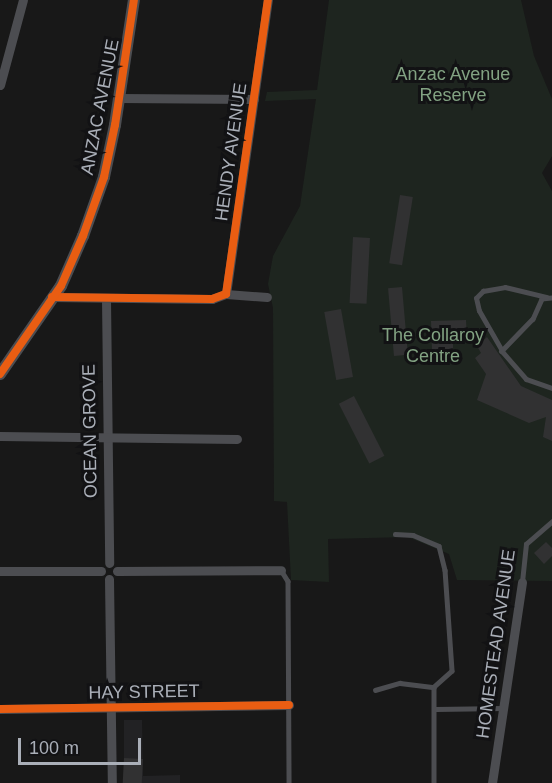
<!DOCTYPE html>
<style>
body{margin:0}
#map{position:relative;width:552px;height:783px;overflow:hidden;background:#181818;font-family:Arial,sans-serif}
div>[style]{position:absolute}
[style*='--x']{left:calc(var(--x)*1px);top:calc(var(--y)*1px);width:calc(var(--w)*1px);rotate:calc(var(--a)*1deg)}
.built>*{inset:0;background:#222224}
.green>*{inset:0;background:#1e251f}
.building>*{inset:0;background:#313132;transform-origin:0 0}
.service>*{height:4.5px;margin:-2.25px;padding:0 2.25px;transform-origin:2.25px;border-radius:2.25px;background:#4c4d51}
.minor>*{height:9px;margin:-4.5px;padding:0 4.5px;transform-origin:4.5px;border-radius:4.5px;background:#4c4d51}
.tertiary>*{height:12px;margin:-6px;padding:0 6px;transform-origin:6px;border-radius:6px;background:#4c4d51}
.cycleway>*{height:8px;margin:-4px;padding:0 4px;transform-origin:4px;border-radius:4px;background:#e95d12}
span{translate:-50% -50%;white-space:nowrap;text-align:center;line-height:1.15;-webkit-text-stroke:6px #121214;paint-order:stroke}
.park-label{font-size:18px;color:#82a282}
.street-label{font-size:18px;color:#aaafb8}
.scale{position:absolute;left:18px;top:738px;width:123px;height:27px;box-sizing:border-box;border:3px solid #aaafb8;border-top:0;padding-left:8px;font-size:18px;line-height:21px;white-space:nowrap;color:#aaafb8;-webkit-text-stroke:4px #121214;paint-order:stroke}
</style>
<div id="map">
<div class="built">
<div style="clip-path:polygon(124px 720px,142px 720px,143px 776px,180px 775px,180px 783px,124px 783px)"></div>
</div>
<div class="green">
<div style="clip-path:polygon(329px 0,521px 0,534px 56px,552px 99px,552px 156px,542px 173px,552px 191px,552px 581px,457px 580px,449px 554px,408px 537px,328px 539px,329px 582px,291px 580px,287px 502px,274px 501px,273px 308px,268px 284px,273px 256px,300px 206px,316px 99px,265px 101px,267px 92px,317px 90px)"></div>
</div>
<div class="building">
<div style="left:400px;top:195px;width:13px;height:69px;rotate:9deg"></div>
<div style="left:353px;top:237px;width:17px;height:66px;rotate:3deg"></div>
<div style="left:402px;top:287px;width:68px;height:14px;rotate:85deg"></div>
<div style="left:341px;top:309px;width:69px;height:17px;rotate:80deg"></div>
<div style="clip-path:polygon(466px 320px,467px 339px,453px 340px,453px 349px,432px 350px,431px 321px)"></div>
<div style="clip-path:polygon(487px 337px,521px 386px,552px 400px,552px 441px,543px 437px,546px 417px,529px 423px,477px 400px,486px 374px,475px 358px,481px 353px,477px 346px)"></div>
<div style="left:354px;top:396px;width:67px;height:17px;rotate:63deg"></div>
<div style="clip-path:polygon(546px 542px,552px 548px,552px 556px,544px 564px,534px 553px)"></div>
<div style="left:124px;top:758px;width:19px;height:25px;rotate:3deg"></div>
</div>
<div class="service">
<div style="--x:552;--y:298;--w:10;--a:174"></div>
<div style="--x:542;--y:299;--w:22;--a:114"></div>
<div style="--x:533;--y:319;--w:45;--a:134.1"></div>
<div style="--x:502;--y:351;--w:37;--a:49"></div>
<div style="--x:526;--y:379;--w:28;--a:19"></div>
<div style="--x:502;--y:351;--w:46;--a:-119.9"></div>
<div style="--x:479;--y:311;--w:13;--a:-103"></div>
<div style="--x:476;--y:298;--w:10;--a:-45"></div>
<div style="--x:483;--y:291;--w:22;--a:-10"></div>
<div style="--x:505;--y:287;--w:43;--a:13.4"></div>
<div style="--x:395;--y:534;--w:18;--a:3"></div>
<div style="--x:413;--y:535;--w:28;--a:23"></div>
<div style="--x:439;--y:546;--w:25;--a:76"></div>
<div style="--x:445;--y:570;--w:101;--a:86"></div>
<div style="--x:452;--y:671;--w:24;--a:138"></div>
<div style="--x:434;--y:687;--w:96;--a:90"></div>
<div style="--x:281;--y:570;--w:13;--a:58"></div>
<div style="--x:288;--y:581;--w:202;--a:89.7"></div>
<div style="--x:522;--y:582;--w:38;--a:-84"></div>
<div style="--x:526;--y:544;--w:35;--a:-41"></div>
<div style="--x:375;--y:690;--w:26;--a:-16"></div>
<div style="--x:400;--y:683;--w:34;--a:7"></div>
<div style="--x:436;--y:709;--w:67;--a:-0.9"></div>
</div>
<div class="minor">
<div style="--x:0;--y:85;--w:88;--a:-74.9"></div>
<div style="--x:119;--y:98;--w:135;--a:0.4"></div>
<div style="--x:226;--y:294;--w:41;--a:4.2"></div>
<div style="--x:52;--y:297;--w:160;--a:0.7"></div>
<div style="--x:212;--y:299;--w:15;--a:-20"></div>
<div style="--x:226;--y:294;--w:297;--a:-81.9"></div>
<div style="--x:106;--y:299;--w:264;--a:89.3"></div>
<div style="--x:0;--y:436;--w:237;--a:0.7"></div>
<div style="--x:0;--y:571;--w:101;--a:0"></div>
<div style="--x:117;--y:571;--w:164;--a:-0.3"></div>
<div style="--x:109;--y:579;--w:204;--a:89.2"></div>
<div style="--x:0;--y:709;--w:289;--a:-0.8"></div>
<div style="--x:492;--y:783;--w:203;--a:-81.5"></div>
</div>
<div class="tertiary">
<div style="--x:0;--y:374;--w:107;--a:-55.3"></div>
<div style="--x:61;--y:286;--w:55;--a:-66.3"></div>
<div style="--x:83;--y:236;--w:63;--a:-70.4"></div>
<div style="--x:104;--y:177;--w:53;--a:-78.1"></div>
<div style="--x:115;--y:125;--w:126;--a:-81.4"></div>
</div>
<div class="cycleway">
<div style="--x:52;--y:297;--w:160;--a:0.7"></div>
<div style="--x:212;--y:299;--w:15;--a:-20"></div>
<div style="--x:226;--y:294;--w:297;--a:-81.9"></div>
<div style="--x:0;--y:374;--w:107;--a:-55.3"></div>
<div style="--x:61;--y:286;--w:55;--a:-66.3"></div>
<div style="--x:83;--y:236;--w:63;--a:-70.4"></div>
<div style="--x:104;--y:177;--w:53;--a:-78.1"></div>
<div style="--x:115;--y:125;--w:126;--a:-81.4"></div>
<div style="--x:0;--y:709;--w:289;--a:-0.8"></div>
</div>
<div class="park-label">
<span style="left:453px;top:85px">Anzac Avenue<br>Reserve</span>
<span style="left:433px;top:346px">The Collaroy<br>Centre</span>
</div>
<div class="street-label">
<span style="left:100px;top:107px;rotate:-79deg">ANZAC AVENUE</span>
<span style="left:231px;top:152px;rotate:-82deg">HENDY AVENUE</span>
<span style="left:90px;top:431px;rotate:-91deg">OCEAN GROVE</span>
<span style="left:496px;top:644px;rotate:-82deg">HOMESTEAD AVENUE</span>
<span style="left:144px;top:692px;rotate:-1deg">HAY STREET</span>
</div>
<div class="scale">100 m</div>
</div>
